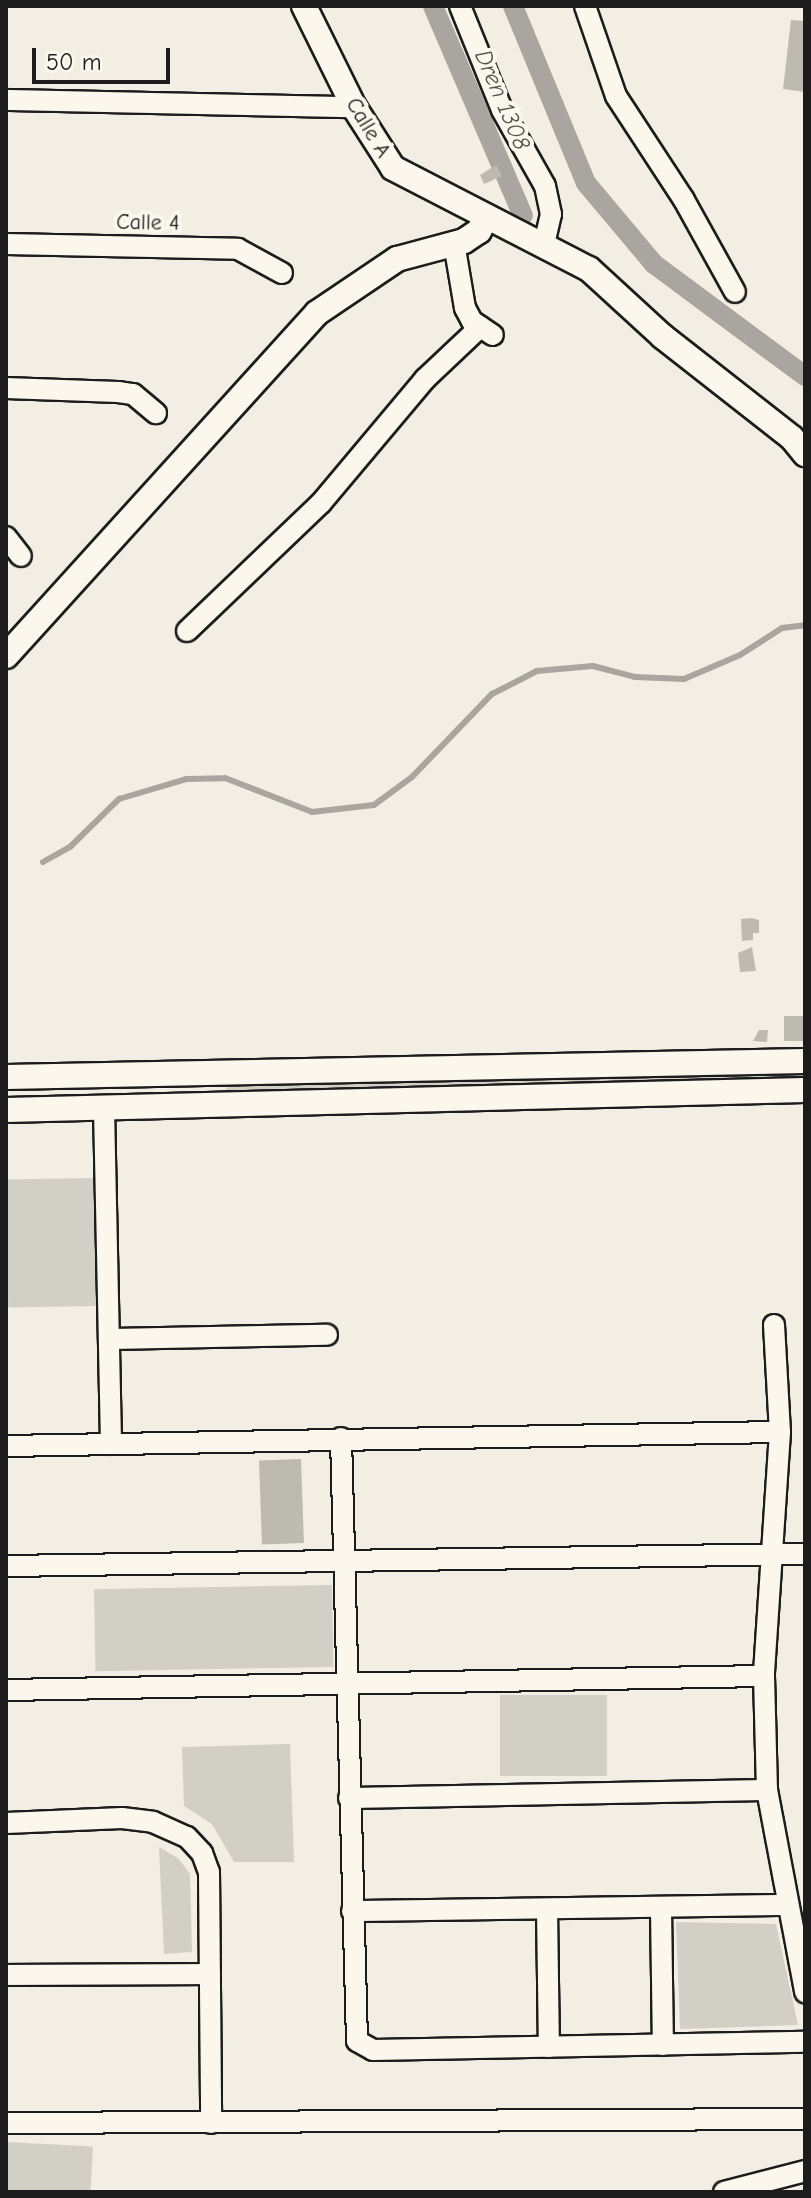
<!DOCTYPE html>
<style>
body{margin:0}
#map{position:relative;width:811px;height:2198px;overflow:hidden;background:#f2eee4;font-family:"Comic Neue",sans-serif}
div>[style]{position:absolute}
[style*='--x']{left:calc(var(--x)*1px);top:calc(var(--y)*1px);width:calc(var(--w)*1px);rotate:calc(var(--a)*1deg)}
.green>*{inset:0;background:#d2cfc6;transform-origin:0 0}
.stream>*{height:6px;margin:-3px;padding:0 3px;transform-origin:3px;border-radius:3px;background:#a9a6a0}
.canal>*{height:20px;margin:-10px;padding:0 10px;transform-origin:10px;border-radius:10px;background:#a9a6a0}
.building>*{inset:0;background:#bdbab1;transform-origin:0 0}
.roads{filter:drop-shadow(2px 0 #1c1c1c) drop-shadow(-2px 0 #1c1c1c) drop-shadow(0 2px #1c1c1c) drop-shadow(0 -2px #1c1c1c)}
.minor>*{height:20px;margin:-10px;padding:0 10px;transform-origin:10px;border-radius:10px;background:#fbf7ec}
.tertiary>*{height:24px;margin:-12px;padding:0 12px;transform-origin:12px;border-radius:12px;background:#fbf7ec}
span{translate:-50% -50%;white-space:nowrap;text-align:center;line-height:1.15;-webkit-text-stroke:8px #fbf7ec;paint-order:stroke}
.street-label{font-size:22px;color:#1c1c1c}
.water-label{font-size:24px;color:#545351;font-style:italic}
.frame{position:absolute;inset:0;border:8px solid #1c1c1c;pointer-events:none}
.scale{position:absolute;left:32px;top:48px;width:138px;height:36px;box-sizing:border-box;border:4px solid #1c1c1c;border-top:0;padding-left:10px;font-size:24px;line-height:28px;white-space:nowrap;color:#1c1c1c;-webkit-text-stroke:6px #fbf7ec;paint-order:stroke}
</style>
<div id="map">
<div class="green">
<div style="clip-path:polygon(805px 1067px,805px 1083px,224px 1094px,226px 1088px,263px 1079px)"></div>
<div style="left:94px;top:1178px;width:128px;height:88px;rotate:89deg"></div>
<div style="left:332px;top:1585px;width:82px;height:238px;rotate:89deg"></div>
<div style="left:607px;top:1695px;width:81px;height:107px;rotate:90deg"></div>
<div style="clip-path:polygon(290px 1744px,294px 1862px,234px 1862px,212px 1824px,184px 1806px,182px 1747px)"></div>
<div style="clip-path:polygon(159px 1847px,179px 1859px,190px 1874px,192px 1952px,164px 1954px)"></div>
<div style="clip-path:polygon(676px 1922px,776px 1924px,798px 2025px,680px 2029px)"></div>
<div style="left:6px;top:2142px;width:87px;height:50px;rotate:3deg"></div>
</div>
<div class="stream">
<div style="--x:43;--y:862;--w:31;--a:-29"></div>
<div style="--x:70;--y:847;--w:69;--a:-44.4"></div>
<div style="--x:119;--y:799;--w:70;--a:-16.6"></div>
<div style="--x:186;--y:779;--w:39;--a:-1"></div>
<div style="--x:225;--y:778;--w:93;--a:21.3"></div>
<div style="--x:312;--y:812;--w:62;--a:-6.4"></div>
<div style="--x:374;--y:805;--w:47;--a:-36.4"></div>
<div style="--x:412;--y:777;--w:115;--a:-46.1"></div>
<div style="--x:492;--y:694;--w:51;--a:-27.1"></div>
<div style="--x:537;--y:671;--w:56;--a:-5.1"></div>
<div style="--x:593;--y:666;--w:43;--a:14.7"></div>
<div style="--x:635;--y:677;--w:49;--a:2.3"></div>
<div style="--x:684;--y:679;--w:61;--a:-23.2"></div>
<div style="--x:740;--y:655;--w:50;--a:-32.7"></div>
<div style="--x:782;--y:628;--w:23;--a:-7"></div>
</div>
<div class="canal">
<div style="--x:433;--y:6;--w:228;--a:66.8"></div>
<div style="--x:513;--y:6;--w:191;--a:67.6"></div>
<div style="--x:586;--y:183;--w:106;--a:50"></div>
<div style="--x:654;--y:264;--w:188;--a:36.6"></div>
</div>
<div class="building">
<div style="clip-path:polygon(791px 20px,805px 21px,805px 92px,783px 89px)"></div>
<div style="clip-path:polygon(496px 165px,502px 176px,484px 184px,480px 175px)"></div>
<div style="clip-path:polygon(751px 918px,759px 920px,759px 933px,753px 933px,753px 940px,742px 941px,741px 919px)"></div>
<div style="clip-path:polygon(752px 947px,756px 971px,740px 972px,738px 953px)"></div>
<div style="left:784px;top:1016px;width:21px;height:25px"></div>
<div style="clip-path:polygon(759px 1030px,768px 1030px,767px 1042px,753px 1041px)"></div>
<div style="left:301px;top:1459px;width:84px;height:42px;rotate:88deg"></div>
</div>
<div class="roads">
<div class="minor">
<div style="--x:460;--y:6;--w:112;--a:68"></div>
<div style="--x:502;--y:110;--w:87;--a:60.5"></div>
<div style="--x:545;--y:186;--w:29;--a:78"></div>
<div style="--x:551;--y:214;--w:32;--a:103"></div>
<div style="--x:585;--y:6;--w:95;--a:71"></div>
<div style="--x:616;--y:96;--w:124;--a:56.8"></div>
<div style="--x:684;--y:200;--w:105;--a:61"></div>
<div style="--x:6;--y:100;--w:348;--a:1.2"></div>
<div style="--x:454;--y:243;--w:66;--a:80.4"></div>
<div style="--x:465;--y:308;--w:15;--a:62"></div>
<div style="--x:472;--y:321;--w:25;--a:34"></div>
<div style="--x:6;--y:244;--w:232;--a:1.2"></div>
<div style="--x:238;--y:249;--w:50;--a:28.6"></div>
<div style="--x:6;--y:388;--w:112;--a:2"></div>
<div style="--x:118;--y:392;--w:15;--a:8"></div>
<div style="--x:133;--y:394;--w:30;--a:40"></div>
<div style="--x:6;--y:537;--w:24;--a:52"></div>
<div style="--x:187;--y:631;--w:185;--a:-43.7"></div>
<div style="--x:321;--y:503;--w:162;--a:-50"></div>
<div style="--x:425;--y:379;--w:76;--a:-43.4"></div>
<div style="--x:104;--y:1108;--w:336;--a:88.8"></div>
<div style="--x:774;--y:1325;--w:107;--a:86.8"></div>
<div style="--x:780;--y:1432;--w:245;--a:93.8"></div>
<div style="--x:764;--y:1676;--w:114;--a:88.5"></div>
<div style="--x:767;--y:1790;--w:206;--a:79.3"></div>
<div style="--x:109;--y:1339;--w:218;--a:-1.1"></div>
<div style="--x:341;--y:1438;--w:603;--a:88.48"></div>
<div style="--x:357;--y:2041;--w:18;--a:29"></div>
<div style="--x:373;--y:2050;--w:432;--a:-1.1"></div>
<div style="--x:6;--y:1446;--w:774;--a:-1.04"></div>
<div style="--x:6;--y:1566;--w:799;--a:-0.86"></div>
<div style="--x:6;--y:1690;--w:758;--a:-1.06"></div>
<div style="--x:349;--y:1798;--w:418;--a:-1.1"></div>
<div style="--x:6;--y:1823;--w:116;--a:-2.5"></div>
<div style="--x:122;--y:1818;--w:31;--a:7"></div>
<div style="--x:153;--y:1822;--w:37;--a:24"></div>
<div style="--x:187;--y:1837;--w:22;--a:47"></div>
<div style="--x:202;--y:1853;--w:20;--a:70"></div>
<div style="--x:209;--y:1872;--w:251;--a:89.5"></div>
<div style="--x:661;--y:1908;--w:137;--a:89.2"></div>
<div style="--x:547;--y:1909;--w:138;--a:89.2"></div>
<div style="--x:352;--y:1911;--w:434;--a:-0.8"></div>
<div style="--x:6;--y:1975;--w:204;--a:-0.3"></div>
<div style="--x:6;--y:2123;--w:799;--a:-0.29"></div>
<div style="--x:724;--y:2192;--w:84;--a:-14.5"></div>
</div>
<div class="tertiary">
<div style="--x:304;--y:6;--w:113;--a:63.7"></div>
<div style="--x:354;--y:107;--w:72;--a:57.4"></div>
<div style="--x:393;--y:168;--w:220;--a:27.3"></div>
<div style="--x:589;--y:269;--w:99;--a:42.5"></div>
<div style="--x:662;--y:336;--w:165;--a:38.1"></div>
<div style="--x:792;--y:438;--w:21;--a:51"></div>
<div style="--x:6;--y:656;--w:463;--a:-47.8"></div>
<div style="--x:317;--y:313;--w:97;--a:-34"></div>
<div style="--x:397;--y:259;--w:69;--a:-15"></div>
<div style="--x:464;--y:241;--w:18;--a:-34"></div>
<div style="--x:479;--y:231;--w:15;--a:-62"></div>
<div style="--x:6;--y:1077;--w:799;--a:-1.15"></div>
<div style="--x:6;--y:1110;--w:799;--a:-1.43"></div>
</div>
</div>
<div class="street-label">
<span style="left:368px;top:128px;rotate:59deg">Calle A</span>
<span style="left:148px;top:223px;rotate:1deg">Calle 4</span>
</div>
<div class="water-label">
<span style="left:502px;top:100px;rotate:67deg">Dren 1308</span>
</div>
<div class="frame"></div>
<div class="scale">50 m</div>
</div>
